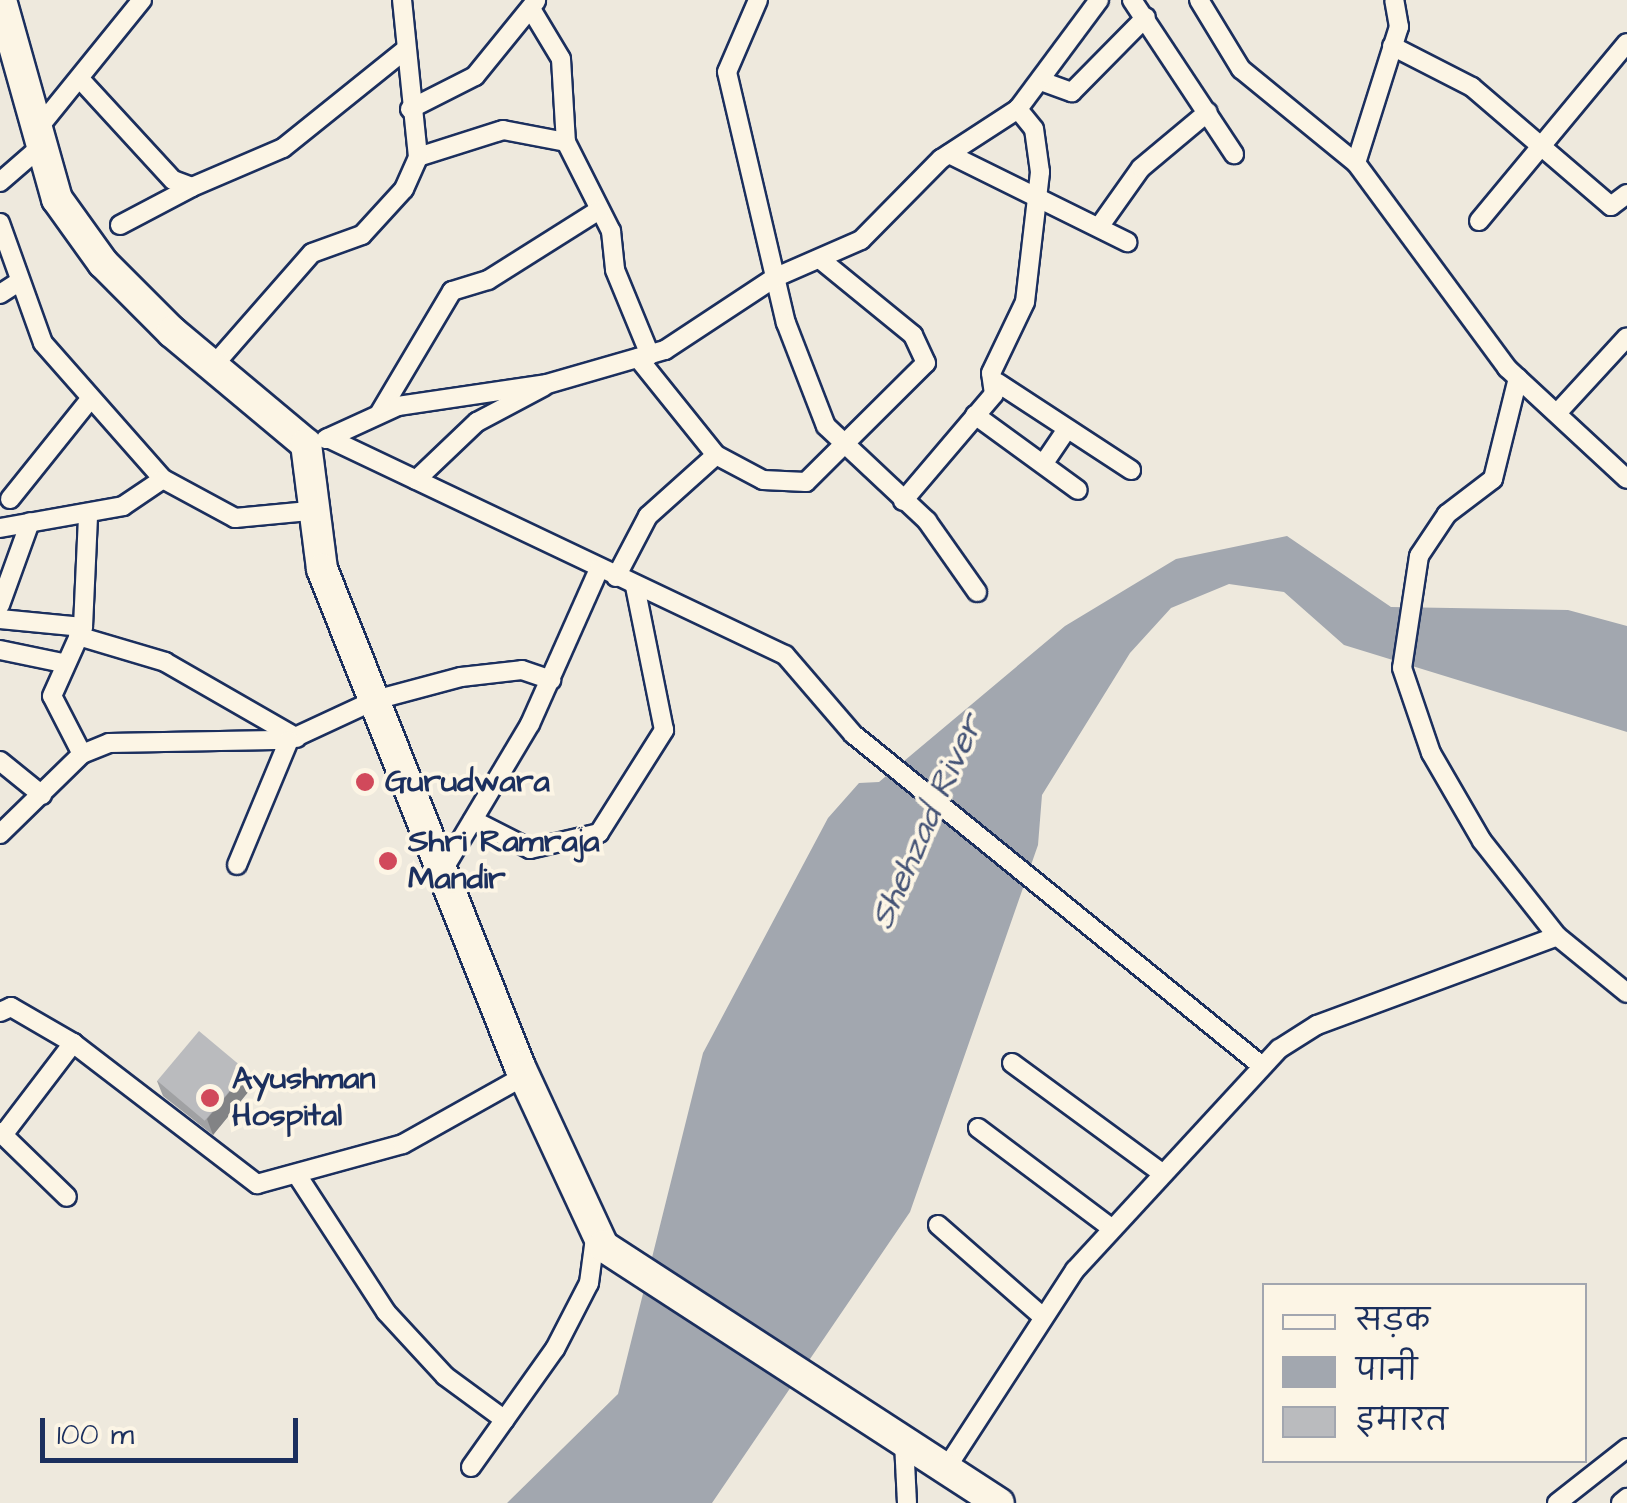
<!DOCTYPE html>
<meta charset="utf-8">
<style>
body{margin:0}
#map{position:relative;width:1627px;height:1503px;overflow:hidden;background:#eee9dd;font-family:"Architects Daughter","Playpen Sans Deva",sans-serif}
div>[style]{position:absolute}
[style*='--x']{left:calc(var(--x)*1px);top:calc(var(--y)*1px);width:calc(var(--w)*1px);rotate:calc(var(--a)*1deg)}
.water>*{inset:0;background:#a2a7af}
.roads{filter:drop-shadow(2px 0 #1b2f5e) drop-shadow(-2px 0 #1b2f5e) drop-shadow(0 2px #1b2f5e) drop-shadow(0 -2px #1b2f5e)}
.street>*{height:18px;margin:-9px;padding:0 9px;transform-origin:9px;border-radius:9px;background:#fcf5e5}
.primary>*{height:30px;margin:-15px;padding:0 15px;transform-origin:15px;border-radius:15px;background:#fcf5e5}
.wall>*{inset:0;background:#a0a1a3}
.shaded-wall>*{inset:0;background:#828385}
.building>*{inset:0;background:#babbbe;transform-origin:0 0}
.dots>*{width:28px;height:28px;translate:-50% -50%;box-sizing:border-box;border:5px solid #fcf5e5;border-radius:50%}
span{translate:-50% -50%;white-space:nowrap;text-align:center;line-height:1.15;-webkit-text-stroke:8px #fcf5e5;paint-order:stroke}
.poi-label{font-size:32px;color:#1b2f5e;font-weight:700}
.left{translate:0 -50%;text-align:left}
.water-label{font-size:35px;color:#445376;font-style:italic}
.legend{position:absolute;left:1262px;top:1283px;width:325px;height:180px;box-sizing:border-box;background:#fcf5e5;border:2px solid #a2a6af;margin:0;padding:12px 18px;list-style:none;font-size:30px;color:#1b2f5e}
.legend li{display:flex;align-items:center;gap:20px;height:50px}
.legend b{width:50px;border:2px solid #a2a6af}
.scale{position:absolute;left:40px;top:1418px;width:258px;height:45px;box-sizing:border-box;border:5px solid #1b2f5e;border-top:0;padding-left:12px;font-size:30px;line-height:35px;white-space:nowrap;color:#1b2f5e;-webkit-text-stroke:8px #fcf5e5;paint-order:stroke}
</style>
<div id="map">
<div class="water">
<div style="clip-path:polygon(1287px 536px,1391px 607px,1568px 610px,1627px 626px,1627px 732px,1344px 645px,1284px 592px,1229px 584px,1171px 608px,1130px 653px,1042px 795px,1038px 845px,910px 1212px,712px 1503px,507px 1503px,618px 1394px,703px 1053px,828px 818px,859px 783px,879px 782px,1065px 626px,1176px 559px)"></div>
</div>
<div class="roads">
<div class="street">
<div style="--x:758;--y:0;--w:78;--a:113.3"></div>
<div style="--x:727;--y:72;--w:258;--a:76.8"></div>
<div style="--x:786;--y:323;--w:110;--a:68.8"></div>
<div style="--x:826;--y:426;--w:139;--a:43.2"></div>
<div style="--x:927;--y:521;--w:87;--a:54.8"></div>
<div style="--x:1132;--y:0;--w:185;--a:56.5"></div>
<div style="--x:1199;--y:0;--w:81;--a:58.7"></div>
<div style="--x:1241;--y:69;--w:149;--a:39.3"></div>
<div style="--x:1356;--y:163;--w:255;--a:53.6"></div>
<div style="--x:1507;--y:368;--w:163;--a:42.8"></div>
<div style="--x:531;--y:9;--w:58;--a:59"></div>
<div style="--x:561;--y:59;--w:83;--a:86.6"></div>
<div style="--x:566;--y:142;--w:100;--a:63.2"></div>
<div style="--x:611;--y:231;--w:39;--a:84"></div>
<div style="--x:615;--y:270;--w:92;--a:67.6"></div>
<div style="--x:1392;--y:46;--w:90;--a:27.1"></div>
<div style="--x:1472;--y:87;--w:183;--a:40.6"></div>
<div style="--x:1611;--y:206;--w:20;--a:-37"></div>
<div style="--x:80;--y:79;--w:137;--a:47.4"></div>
<div style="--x:173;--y:180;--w:20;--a:20"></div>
<div style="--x:192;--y:187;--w:99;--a:-23.2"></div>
<div style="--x:283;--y:148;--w:156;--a:-38.8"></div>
<div style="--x:1041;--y:81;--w:33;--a:20"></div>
<div style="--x:1072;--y:92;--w:105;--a:-45.4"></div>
<div style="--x:410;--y:109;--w:73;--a:-26.9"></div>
<div style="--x:475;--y:76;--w:97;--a:-50.9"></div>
<div style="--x:35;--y:132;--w:170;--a:-51"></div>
<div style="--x:949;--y:154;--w:199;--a:26.3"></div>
<div style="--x:418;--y:157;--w:89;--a:-17.6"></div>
<div style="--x:503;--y:130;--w:64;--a:10.8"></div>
<div style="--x:1356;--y:163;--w:143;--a:-72.5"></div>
<div style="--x:1399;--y:27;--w:27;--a:-100"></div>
<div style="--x:0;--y:182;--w:49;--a:-40.9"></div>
<div style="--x:1479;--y:221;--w:231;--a:-50.3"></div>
<div style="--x:0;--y:223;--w:127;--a:70.3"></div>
<div style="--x:43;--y:343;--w:181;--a:48.6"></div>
<div style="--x:163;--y:479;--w:82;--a:28.4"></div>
<div style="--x:235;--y:518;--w:85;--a:-5.4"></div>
<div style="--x:120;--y:225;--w:81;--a:-27.8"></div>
<div style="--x:1099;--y:227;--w:72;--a:-54.6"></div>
<div style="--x:1141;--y:168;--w:87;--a:-39.9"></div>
<div style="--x:0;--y:294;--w:24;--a:-33"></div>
<div style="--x:638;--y:358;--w:124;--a:51.2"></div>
<div style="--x:716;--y:455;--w:53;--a:28"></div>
<div style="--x:763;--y:480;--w:43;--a:2.7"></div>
<div style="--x:806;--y:482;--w:169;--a:-44.8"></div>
<div style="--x:926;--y:363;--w:31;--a:-115"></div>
<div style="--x:913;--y:335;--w:119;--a:-140.8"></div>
<div style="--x:213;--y:366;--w:150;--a:-48.8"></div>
<div style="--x:312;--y:253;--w:53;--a:-19.8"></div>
<div style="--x:362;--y:235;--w:62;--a:-47.6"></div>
<div style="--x:404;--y:189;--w:35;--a:-66"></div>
<div style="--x:418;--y:157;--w:158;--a:-95.8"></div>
<div style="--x:1518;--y:378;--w:104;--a:103.9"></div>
<div style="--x:1493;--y:479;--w:58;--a:142.7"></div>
<div style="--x:1447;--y:514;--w:50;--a:123.7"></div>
<div style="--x:1419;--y:556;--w:113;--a:98.6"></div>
<div style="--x:1402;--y:668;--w:90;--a:71.2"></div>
<div style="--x:1431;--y:753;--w:102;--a:59.9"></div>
<div style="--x:1482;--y:841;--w:121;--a:51.7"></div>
<div style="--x:1557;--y:936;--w:90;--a:39.2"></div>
<div style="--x:998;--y:383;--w:159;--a:33.2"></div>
<div style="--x:1559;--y:411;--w:100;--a:-47.4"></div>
<div style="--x:379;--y:414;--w:143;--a:-59.3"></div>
<div style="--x:452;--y:291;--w:38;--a:-17"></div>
<div style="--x:488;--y:280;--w:131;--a:-32.2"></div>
<div style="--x:975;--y:415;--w:127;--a:36.1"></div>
<div style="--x:328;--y:438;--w:506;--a:25.4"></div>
<div style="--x:785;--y:655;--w:104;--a:49.3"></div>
<div style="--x:853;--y:734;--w:527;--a:39.07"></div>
<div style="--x:326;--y:439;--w:79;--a:-24.6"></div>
<div style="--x:398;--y:406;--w:151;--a:-8.4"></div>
<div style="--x:547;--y:384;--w:123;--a:-16.1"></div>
<div style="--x:665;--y:350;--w:131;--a:-33.4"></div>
<div style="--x:774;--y:278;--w:95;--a:-23.6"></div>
<div style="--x:861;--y:240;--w:114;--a:-45.4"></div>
<div style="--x:941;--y:159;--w:92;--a:-33"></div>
<div style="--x:1018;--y:109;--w:136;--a:-53.4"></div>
<div style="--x:1044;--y:463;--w:41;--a:-55.9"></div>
<div style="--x:416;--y:480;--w:84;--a:-43.6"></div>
<div style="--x:477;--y:422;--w:75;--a:-27.9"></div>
<div style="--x:10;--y:499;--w:123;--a:-51.3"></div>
<div style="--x:903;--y:501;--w:140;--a:-49.6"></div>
<div style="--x:994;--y:394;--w:21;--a:-98"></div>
<div style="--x:991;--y:373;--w:79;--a:-64.4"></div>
<div style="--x:1025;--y:302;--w:131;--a:-83.4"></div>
<div style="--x:1040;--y:172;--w:43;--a:-97.9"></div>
<div style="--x:1034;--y:129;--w:26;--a:-129"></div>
<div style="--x:0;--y:528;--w:125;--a:-10.1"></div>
<div style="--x:123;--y:506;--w:48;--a:-34"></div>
<div style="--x:616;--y:577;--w:69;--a:-62.3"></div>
<div style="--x:648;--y:516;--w:91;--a:-41.9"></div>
<div style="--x:0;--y:605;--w:88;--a:-70.1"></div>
<div style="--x:0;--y:619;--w:83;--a:5.5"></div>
<div style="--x:78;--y:636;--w:91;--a:16.6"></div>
<div style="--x:165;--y:662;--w:152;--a:29.9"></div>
<div style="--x:0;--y:650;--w:64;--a:11.7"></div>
<div style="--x:82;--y:754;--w:65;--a:-117.3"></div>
<div style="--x:52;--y:696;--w:76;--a:-65.8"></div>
<div style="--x:83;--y:627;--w:111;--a:-87.4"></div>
<div style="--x:0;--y:761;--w:54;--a:39"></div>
<div style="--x:473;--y:820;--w:64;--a:27"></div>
<div style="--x:530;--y:849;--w:71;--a:-13.1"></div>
<div style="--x:599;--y:833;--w:122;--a:-57.7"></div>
<div style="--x:664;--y:730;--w:147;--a:-101.4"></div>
<div style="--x:0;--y:834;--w:115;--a:-44.3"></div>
<div style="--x:82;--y:754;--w:29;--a:-22"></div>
<div style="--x:109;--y:743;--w:180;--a:-1"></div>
<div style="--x:289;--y:740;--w:95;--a:-24.9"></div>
<div style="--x:375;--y:700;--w:89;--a:-15"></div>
<div style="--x:461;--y:677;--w:61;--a:-6.5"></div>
<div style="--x:522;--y:670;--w:31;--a:19"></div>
<div style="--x:237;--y:865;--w:135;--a:-67.4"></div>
<div style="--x:443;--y:870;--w:170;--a:-59.2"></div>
<div style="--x:530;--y:724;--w:170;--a:-66"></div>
<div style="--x:0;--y:1012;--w:12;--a:-24"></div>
<div style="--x:11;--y:1007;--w:72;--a:30.1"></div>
<div style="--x:73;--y:1043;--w:232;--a:37.5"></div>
<div style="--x:257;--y:1184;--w:151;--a:-15.3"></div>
<div style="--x:403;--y:1144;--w:139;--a:-29.3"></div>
<div style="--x:1012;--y:1063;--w:186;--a:36.3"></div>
<div style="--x:978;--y:1128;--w:166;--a:36.9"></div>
<div style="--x:0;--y:1132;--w:93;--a:44.1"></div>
<div style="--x:3;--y:1135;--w:116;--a:-52.7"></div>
<div style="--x:299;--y:1178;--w:160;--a:57"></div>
<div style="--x:386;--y:1312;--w:87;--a:47.3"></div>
<div style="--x:445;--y:1376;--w:74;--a:36.3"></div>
<div style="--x:938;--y:1225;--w:138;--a:41.2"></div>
<div style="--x:904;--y:1442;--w:61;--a:87.2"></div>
<div style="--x:471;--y:1467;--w:145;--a:-54.6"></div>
<div style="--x:555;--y:1349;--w:74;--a:-62.7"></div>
<div style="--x:589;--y:1283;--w:45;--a:-82.4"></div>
<div style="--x:947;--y:1467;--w:235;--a:-57"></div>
<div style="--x:1075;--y:1270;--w:301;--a:-47.3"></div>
<div style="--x:1279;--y:1049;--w:45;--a:-32.3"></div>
<div style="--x:1317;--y:1025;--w:256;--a:-20.3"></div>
<div style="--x:1557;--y:1503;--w:89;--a:-38.2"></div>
<div style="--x:1621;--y:1503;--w:8;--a:-40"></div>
</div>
<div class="primary">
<div style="--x:1;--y:0;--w:207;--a:74.3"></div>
<div style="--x:57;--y:199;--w:79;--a:54.3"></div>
<div style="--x:103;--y:263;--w:98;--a:45"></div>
<div style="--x:172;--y:332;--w:175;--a:39.9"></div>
<div style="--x:306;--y:444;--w:126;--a:82.7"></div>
<div style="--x:322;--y:569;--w:536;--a:68.32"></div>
<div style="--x:520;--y:1067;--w:197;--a:65.1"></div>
<div style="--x:603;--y:1246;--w:472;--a:33"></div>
</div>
</div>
<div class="wall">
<div style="clip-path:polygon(247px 1071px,253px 1086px,213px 1135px,163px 1096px,157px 1081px)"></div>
</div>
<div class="shaded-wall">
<div style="clip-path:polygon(247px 1071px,253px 1086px,213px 1135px,207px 1119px)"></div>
</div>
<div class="building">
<div style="left:199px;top:1031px;width:62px;height:65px;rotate:40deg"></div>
</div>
<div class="dots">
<div style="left:365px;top:782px;background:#d1495b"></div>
<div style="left:388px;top:861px;background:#d1495b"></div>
<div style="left:210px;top:1098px;background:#d1495b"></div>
</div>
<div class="poi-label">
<span class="left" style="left:385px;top:782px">Gurudwara</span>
<span class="left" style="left:408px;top:861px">Shri Ramraja<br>Mandir</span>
<span class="left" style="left:232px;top:1098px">Ayushman<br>Hospital</span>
</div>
<div class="water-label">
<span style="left:927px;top:822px;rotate:-66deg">Shehzad River</span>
</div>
<ul class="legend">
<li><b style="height:12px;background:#fcf5e5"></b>सड़क</li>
<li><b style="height:28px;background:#a2a7af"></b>पानी</li>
<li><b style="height:28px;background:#babbbe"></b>इमारत</li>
</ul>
<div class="scale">100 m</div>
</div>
